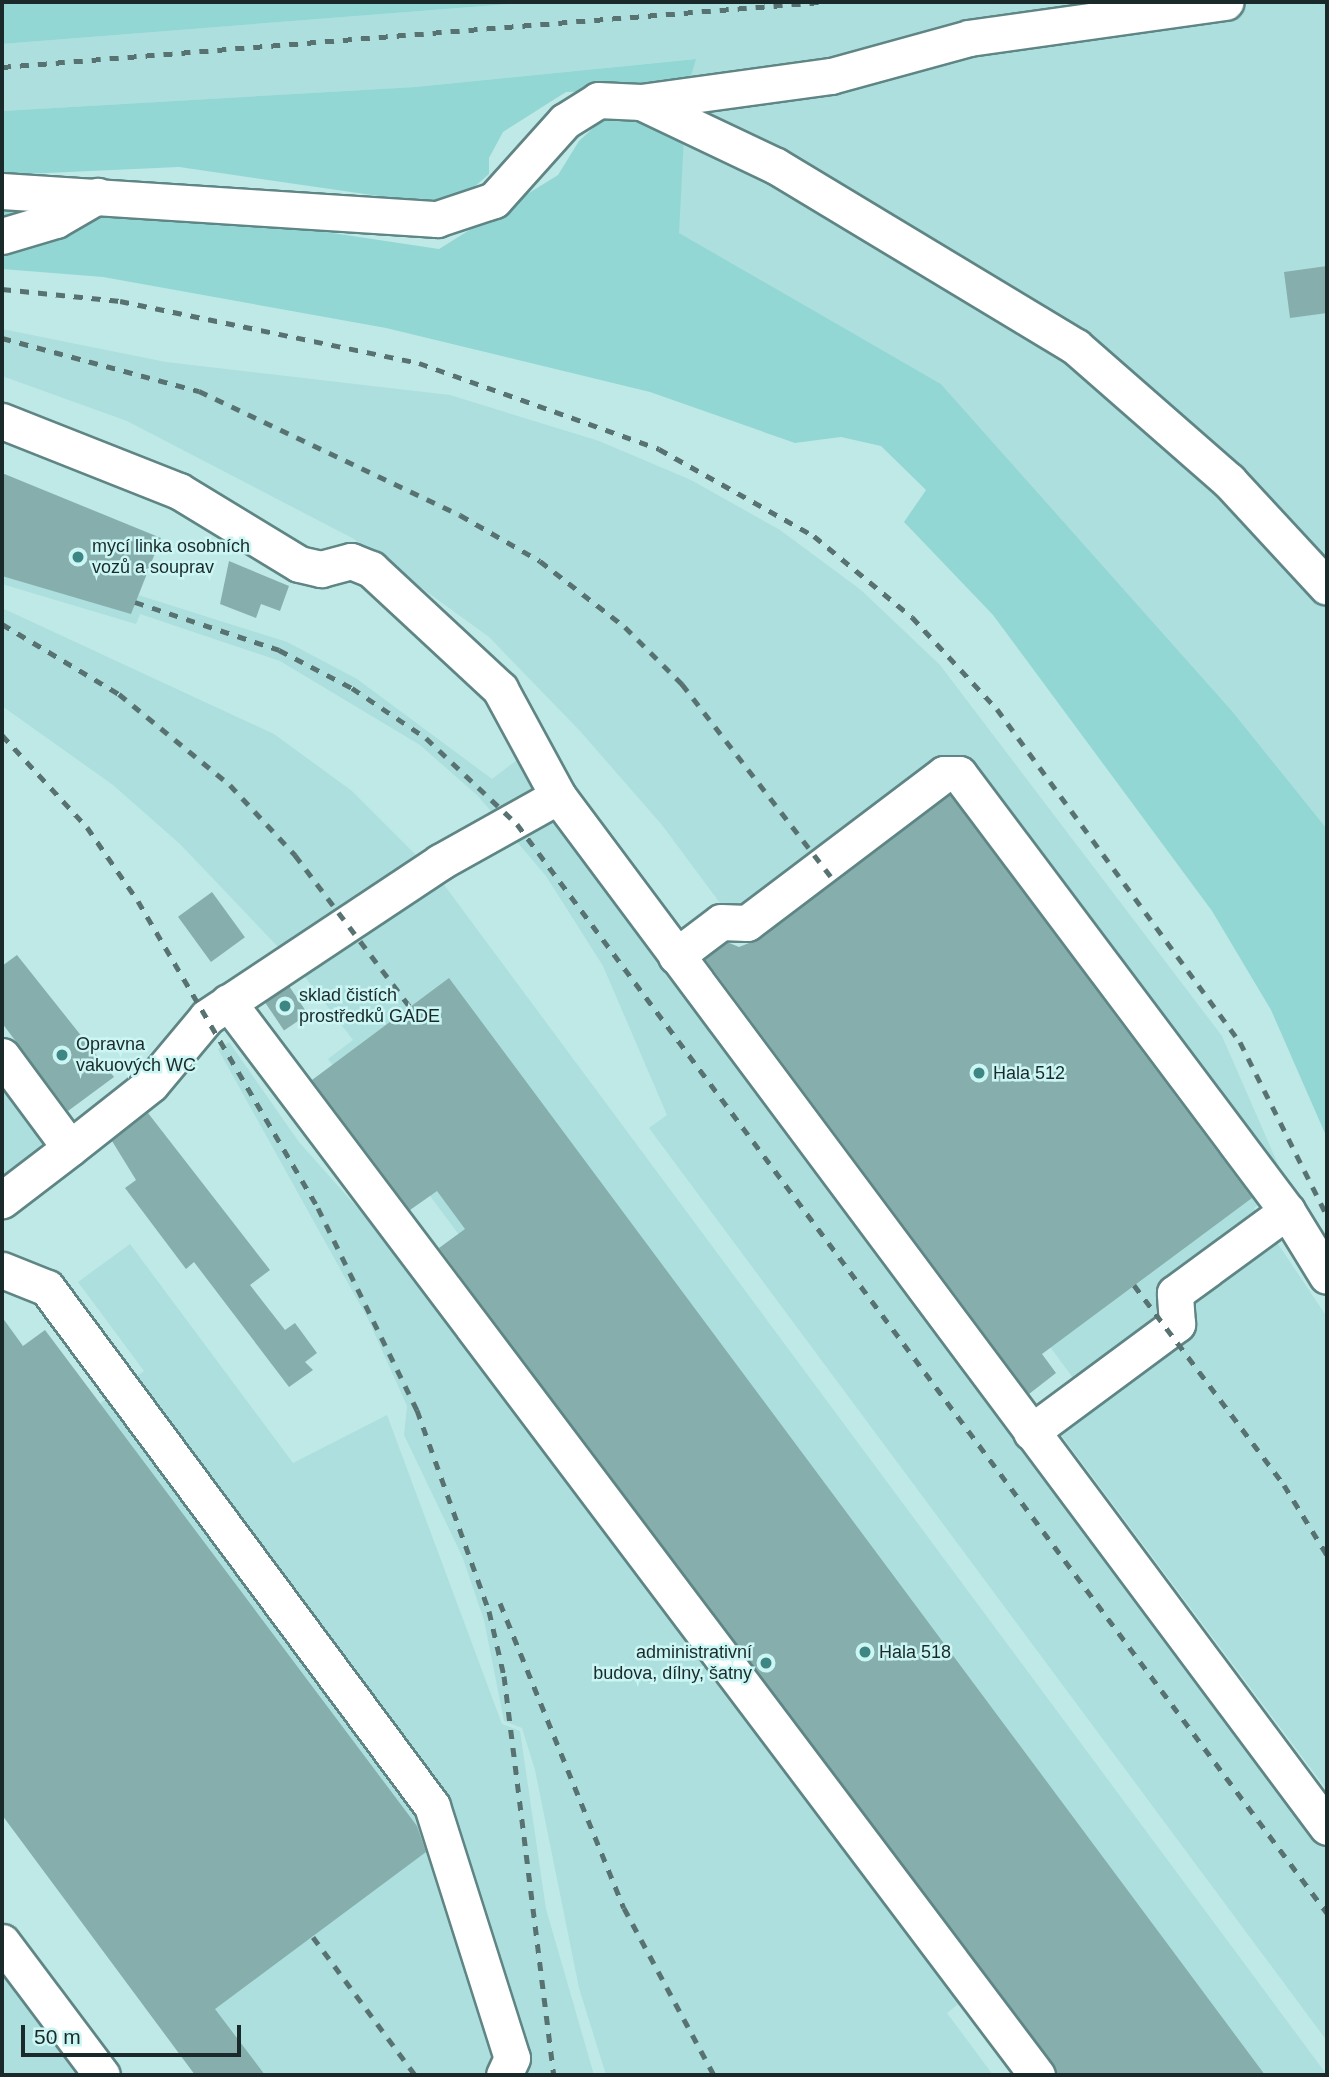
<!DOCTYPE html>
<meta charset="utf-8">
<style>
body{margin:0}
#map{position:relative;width:1329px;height:2077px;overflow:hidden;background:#bfe9e7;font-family:Helvetica,sans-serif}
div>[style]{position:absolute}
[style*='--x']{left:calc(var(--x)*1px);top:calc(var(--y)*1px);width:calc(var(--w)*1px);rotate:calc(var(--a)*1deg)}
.built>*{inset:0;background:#acdfdd}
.green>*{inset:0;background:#93d7d5}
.building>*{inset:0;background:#86aead;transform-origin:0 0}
.roads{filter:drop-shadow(2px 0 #5f8584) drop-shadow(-2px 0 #5f8584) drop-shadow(0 2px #5f8584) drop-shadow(0 -2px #5f8584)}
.minor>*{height:35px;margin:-17.5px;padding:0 17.5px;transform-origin:17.5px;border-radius:17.5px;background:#fff}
.rail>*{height:5px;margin-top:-2.5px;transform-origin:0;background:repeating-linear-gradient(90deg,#587271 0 9px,transparent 0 18px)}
.dots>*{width:19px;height:19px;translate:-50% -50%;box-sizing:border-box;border:4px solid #ccf6f4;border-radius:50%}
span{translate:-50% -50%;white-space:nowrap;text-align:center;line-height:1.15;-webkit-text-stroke:5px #ccf6f4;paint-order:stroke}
.poi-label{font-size:18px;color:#1a2a2a}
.left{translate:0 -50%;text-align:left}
.right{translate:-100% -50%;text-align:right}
.frame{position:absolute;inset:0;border:4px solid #1a2a2a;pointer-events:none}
.scale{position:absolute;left:21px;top:2025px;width:220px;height:32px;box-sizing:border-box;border:4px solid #1a2a2a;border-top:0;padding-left:9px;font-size:21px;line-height:24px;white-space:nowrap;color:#1a2a2a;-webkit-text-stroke:5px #ccf6f4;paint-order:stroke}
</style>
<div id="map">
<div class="built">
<div style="clip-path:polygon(534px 2px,1327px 2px,1327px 829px,1232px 711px,941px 384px,678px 233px,687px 89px,695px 59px,415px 87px,2px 111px,2px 44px)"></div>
<div style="clip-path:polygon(2px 329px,166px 362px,450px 395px,599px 441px,691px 480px,780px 530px,861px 590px,940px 665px,1222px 1036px,1287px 1185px,1254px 1208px,1327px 1317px,1327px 1790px,1056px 1428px,1091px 1402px,662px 825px,580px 731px,489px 637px,354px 539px,127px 421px,2px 376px)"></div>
<div style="clip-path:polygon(2px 552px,287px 642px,357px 679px,492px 779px,517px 760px,1327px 1848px,1327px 2041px,649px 1128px,667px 1115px,603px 966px,546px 876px,478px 796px,420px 745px,280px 661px,140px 614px,136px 624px,2px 584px)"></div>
<div style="clip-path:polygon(2px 608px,274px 734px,352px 791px,439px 878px,1327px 2075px,1085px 2075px,328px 1059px,353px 1040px,299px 969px,180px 844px,113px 785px,2px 706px)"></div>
<div style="clip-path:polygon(2px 1036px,71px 1130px,2px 1184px)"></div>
<div style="clip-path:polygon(229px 1042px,299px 1142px,416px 1274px,962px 2001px,947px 2013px,993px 2075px,606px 2075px,579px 1988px,535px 1770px,522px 1728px,504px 1721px,484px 1620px,462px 1556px,404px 1435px,407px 1406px,368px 1319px,218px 1049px)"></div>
<div style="clip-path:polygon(130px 1244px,293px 1463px,387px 1415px,502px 1724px,520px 1731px,546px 1909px,594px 2075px,233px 2075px,2px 1763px,2px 1476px,144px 1371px,78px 1282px)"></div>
<div style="clip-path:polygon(2px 1959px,89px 2075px,2px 2075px)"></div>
</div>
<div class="green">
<div style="clip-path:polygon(2px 2px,534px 2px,2px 44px)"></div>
<div style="clip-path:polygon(696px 59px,687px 89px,566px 92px,503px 132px,489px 158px,489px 174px,465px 195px,420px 202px,179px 167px,2px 175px,2px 111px,415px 87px)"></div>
<div style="clip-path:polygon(626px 115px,684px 138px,679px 233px,941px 384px,1232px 711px,1327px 829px,1327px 1138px,1271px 1010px,1212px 911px,993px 615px,904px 522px,926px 490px,881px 446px,841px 437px,795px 443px,650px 392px,386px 328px,103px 277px,2px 269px,2px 207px,213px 215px,439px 249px,558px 175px,579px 141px,603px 119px)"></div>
</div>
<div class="building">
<div style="clip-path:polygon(1327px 266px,1327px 313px,1290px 318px,1284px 272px)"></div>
<div style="clip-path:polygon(2px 473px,161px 538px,131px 614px,2px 576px)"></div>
<div style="clip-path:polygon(229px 561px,289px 586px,280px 611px,261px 604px,256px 618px,220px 604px)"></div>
<div style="clip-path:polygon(950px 795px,1252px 1198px,1042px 1354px,1056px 1373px,1029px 1394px,705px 959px,727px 942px,739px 947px,759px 939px)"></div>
<div style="left:212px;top:892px;width:56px;height:42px;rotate:54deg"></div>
<div style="clip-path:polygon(17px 955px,114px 1077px,68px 1111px,2px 1023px,2px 966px)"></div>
<div style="clip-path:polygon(449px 978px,1265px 2075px,1057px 2075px,439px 1248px,465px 1229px,437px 1191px,410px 1210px,312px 1080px)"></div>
<div style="left:289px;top:986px;width:34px;height:29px;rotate:56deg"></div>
<div style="clip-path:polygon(148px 1113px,270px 1270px,250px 1285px,285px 1330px,295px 1323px,317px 1353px,305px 1362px,313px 1370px,289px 1387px,194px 1262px,186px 1269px,125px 1188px,136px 1180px,112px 1141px)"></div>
<div style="clip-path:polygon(2px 1317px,23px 1346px,45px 1330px,417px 1826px,426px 1852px,215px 2009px,265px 2075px,195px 2075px,2px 1815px)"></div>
</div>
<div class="roads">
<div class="minor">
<div style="--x:641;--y:102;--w:192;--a:-7.8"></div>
<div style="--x:831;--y:76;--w:143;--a:-15.4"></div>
<div style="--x:969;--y:38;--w:259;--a:-8"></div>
<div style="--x:2;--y:191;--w:436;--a:3.7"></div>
<div style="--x:437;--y:219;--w:60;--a:-18.4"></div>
<div style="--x:494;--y:200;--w:106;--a:-48.1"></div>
<div style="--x:565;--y:121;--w:39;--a:-32"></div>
<div style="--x:598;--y:100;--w:43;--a:2.7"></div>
<div style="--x:641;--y:102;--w:149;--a:25.4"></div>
<div style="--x:776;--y:166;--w:350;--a:31.1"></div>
<div style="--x:1076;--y:347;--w:203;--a:41.2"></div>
<div style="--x:1229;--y:481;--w:144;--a:47.2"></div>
<div style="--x:2;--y:236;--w:56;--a:-16.5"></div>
<div style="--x:56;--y:220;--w:48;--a:-30.3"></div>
<div style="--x:2;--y:421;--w:190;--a:21.6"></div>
<div style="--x:179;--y:491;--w:140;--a:31.3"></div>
<div style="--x:299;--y:564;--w:23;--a:13"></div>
<div style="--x:321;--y:569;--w:31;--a:-15"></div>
<div style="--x:351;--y:561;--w:22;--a:22"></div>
<div style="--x:371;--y:569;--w:176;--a:42.9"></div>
<div style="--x:500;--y:689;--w:122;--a:61.5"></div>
<div style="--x:558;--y:796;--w:1286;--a:53.28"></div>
<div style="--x:676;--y:956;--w:56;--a:-37.1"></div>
<div style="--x:721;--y:922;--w:26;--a:2"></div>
<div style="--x:747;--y:923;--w:247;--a:-37.1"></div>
<div style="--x:944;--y:774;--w:15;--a:0"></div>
<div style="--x:959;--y:774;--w:546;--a:53.11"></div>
<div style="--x:1287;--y:1211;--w:76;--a:58.4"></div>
<div style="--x:228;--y:1002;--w:1344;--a:52.99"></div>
<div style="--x:2;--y:1056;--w:114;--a:53.5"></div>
<div style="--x:70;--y:1148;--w:86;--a:142.6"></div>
<div style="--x:70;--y:1148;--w:103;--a:-38.3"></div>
<div style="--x:151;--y:1084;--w:87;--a:-50.1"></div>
<div style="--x:207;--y:1017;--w:280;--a:-33.6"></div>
<div style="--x:440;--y:862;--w:135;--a:-29.2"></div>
<div style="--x:2;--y:1270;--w:48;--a:21.8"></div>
<div style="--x:47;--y:1288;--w:645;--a:53.38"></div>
<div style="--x:432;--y:1806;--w:264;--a:72.4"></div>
<div style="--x:512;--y:2058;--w:19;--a:115"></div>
<div style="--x:1031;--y:1432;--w:182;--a:-36.5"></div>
<div style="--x:1177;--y:1324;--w:31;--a:-94"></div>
<div style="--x:1175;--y:1293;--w:139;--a:-36.2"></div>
<div style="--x:2;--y:1942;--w:166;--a:53.1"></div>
</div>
</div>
<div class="rail">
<div style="--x:2;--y:67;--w:822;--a:-4.54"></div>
<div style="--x:2;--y:289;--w:119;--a:5.8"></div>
<div style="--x:120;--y:301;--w:305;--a:11.7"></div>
<div style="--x:419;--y:363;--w:255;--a:19.7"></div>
<div style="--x:659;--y:449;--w:178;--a:29.3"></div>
<div style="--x:814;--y:536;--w:127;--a:39.6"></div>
<div style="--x:912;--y:617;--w:125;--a:47.3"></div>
<div style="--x:997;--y:709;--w:412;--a:53.9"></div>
<div style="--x:1240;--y:1042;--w:195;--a:63.4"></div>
<div style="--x:2;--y:338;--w:204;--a:15.1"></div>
<div style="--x:199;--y:391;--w:289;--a:25.4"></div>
<div style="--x:460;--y:515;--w:92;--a:29.9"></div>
<div style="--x:540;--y:561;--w:108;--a:37.8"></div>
<div style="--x:625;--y:627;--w:81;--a:45"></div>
<div style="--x:682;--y:684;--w:244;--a:52.3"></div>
<div style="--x:135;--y:602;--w:152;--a:18.4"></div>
<div style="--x:279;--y:650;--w:82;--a:27.5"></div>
<div style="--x:352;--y:688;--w:89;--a:34"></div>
<div style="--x:426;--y:738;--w:125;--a:43.4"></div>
<div style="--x:517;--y:824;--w:1357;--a:53.36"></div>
<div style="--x:2;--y:624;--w:136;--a:30.9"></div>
<div style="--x:119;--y:694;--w:144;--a:39.3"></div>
<div style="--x:230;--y:785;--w:96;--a:47.1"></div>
<div style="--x:295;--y:855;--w:191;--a:52.9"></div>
<div style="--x:2;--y:735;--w:125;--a:47.3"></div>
<div style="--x:87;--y:827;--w:90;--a:55.4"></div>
<div style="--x:138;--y:901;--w:356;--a:59.6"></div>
<div style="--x:318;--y:1208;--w:225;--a:63.9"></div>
<div style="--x:417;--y:1410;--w:214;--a:70.3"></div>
<div style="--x:489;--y:1611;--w:67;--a:77"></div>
<div style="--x:504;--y:1676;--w:402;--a:82.9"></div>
<div style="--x:1134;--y:1285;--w:250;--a:53.1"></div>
<div style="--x:1284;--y:1485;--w:82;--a:58.4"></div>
<div style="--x:500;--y:1603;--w:329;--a:67.9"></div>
<div style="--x:624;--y:1908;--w:190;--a:61.7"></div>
<div style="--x:313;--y:1937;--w:172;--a:53.5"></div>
</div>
<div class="dots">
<div style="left:78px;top:557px;background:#3d8684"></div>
<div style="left:285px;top:1006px;background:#3d8684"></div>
<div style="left:62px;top:1055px;background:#3d8684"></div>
<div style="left:979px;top:1073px;background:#3d8684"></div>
<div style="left:865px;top:1652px;background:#3d8684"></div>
<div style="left:766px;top:1663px;background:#3d8684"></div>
</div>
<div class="poi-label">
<span class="left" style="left:92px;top:557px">mycí linka osobních<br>vozů a souprav</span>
<span class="left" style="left:299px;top:1006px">sklad čistích<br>prostředků GADE</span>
<span class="left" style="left:76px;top:1055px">Opravna<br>vakuových WC</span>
<span class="left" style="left:993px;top:1073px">Hala 512</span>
<span class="left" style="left:879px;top:1652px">Hala 518</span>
<span class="right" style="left:752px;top:1663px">administrativní<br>budova, dílny, šatny</span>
</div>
<div class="frame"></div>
<div class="scale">50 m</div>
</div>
